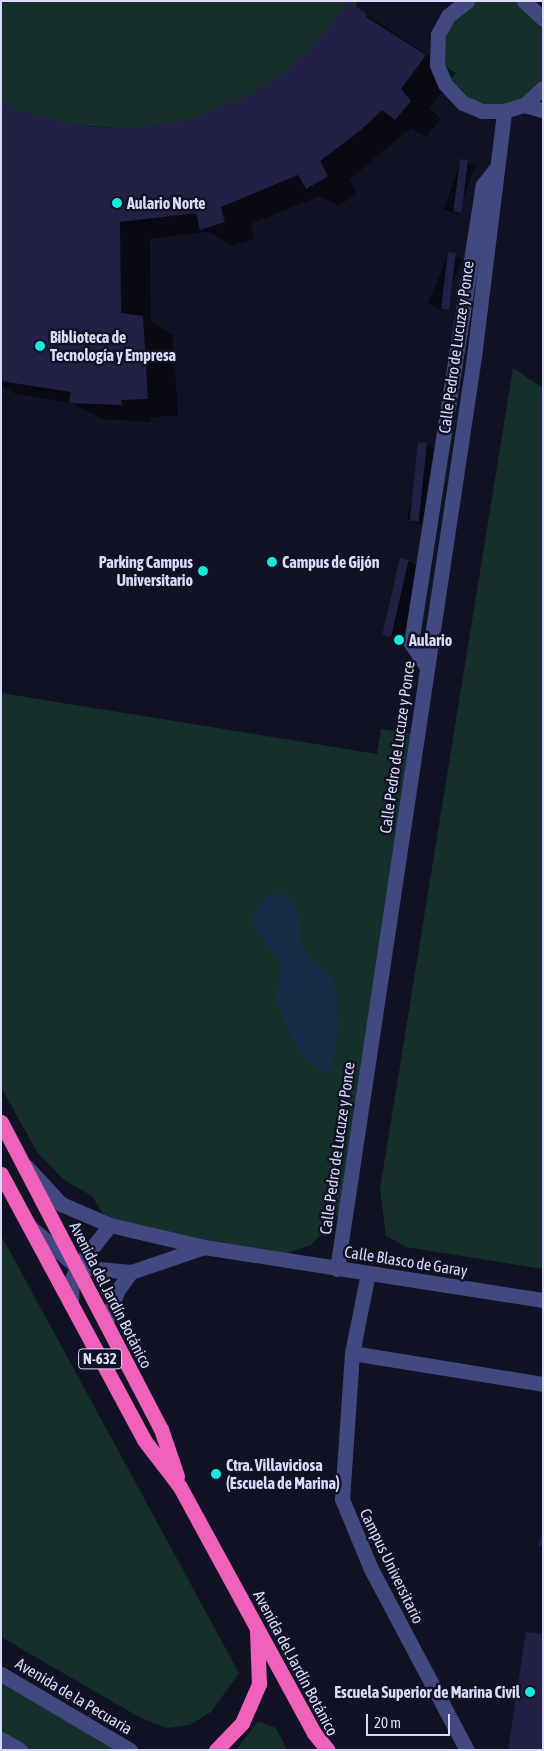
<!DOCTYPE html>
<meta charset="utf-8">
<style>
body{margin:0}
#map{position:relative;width:544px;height:1751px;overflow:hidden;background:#121225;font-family:"Asap Condensed",sans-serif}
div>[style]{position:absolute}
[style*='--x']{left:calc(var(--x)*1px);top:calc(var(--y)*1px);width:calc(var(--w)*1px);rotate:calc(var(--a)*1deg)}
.green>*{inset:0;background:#152f2a}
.water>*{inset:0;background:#142e47}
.shadow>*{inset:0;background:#0007;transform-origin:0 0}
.building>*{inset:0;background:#222044;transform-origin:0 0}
.minor>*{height:15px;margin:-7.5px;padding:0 7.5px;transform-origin:7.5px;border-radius:7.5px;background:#424880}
.highway>*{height:15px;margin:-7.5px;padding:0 7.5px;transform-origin:7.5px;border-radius:7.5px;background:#ef61ba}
.dots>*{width:14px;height:14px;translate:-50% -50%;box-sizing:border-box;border:2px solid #121225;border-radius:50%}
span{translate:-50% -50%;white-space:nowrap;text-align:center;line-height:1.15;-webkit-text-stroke:5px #121225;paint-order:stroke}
.shield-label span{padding:1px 4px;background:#121225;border:1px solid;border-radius:4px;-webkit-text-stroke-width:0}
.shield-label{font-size:15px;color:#dadbfb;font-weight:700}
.poi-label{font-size:16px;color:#dadbfb;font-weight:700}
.left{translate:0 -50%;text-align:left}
.right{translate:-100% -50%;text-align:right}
.street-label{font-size:16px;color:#dadbfb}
.frame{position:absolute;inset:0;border:2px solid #dadbfb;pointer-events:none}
.scale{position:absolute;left:366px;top:1714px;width:84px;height:22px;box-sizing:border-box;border:2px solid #dadbfb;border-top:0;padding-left:6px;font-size:15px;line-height:18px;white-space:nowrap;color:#dadbfb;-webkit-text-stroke:4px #121225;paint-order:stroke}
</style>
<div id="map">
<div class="green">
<div style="clip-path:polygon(1px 1px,357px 1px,356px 7px,278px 86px,207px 118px,135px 132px,62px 127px,1px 113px)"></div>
<div style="clip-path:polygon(467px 1px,524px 1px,543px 19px,543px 88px,524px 105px,482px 111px,445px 84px,438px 34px)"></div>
<div style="clip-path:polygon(513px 368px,543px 388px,543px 1269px,406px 1247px,386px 1236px,380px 1189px)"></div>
<div style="clip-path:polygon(1px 693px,377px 754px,381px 729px,417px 735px,346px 1206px,311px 1245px,272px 1258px,110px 1225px,92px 1196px,64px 1180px,37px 1152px,1px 1087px)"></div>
<div style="clip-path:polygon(1px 1235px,239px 1673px,211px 1712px,190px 1725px,167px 1728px,139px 1717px,1px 1637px)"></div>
<div style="clip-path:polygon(1px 1674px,130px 1750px,20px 1750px,1px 1739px)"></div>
<div style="clip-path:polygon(258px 1721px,276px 1728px,287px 1750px,236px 1750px)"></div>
</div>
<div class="water">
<div style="clip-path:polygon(271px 894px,287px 894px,300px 919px,302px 945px,308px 957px,331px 976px,337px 998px,338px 1033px,333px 1063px,327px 1073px,317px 1068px,298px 1050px,275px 999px,281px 978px,279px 961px,256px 930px,252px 918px,258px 906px)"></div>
</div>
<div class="shadow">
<div style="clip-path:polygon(349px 4px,456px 73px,430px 108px,441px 119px,426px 137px,411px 128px,350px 179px,357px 194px,338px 206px,320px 196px,251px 224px,255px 239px,231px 246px,208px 232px,150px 239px,151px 322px,173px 335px,178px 416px,150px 417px,151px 422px,101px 419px,74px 404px,16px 394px,1px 386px,1px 104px,62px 124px,134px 129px,192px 120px,248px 97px,282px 75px,313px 49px)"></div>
<div style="left:461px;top:161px;width:15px;height:51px;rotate:20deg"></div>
<div style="left:449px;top:253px;width:15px;height:55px;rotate:23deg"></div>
<div style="clip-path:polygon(426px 445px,434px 449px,422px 525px,407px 519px)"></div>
<div style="clip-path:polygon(408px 561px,416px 565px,404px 641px,389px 636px)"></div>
</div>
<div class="building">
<div style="clip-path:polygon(349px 2px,367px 14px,366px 17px,426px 55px,401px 89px,411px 101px,395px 120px,382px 110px,361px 130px,320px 161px,328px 176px,306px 189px,298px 175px,221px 207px,225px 222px,200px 230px,196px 213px,120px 222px,121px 313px,143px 316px,148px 399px,121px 400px,122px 405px,69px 403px,71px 392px,1px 381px,1px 103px,55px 121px,94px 127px,134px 128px,192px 119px,247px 96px,281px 74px,312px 48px)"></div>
<div style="left:460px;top:159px;width:8px;height:53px;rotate:7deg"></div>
<div style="left:448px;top:252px;width:8px;height:57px;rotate:7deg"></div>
<div style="left:418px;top:442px;width:9px;height:79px;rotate:6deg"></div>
<div style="left:400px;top:558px;width:9px;height:79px;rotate:13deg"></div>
<div style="clip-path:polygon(543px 1532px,543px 1546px,539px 1546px)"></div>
<div style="clip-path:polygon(526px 1632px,543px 1634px,543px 1750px,508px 1750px)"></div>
</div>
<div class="minor">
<div style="--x:467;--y:1;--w:24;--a:142"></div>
<div style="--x:448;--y:16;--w:21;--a:119"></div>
<div style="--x:438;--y:34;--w:31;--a:92"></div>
<div style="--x:437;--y:65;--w:21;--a:67"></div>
<div style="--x:445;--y:84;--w:26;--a:47"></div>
<div style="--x:463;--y:103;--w:21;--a:23"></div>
<div style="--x:482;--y:111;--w:22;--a:0"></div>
<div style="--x:504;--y:111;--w:21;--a:-17"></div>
<div style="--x:524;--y:105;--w:25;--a:-42"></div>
<div style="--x:524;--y:1;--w:26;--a:43"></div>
<div style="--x:524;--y:105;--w:20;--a:15"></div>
<div style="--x:427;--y:667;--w:29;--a:-124"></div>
<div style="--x:411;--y:643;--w:464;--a:-81.1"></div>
<div style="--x:483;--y:185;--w:23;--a:-52"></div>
<div style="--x:27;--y:1167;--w:50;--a:47.4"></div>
<div style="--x:61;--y:1204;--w:53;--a:23.2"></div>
<div style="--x:110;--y:1225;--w:97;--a:13.2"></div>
<div style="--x:204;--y:1247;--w:343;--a:8.9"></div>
<div style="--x:29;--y:1226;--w:62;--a:40.4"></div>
<div style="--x:77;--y:1267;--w:54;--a:5.3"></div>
<div style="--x:131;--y:1272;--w:77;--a:-18.9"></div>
<div style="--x:337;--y:1269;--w:922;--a:-81.46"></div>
<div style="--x:474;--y:357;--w:248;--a:-83"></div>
<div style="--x:368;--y:1273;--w:82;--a:101.3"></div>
<div style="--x:352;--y:1353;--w:146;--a:93.9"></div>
<div style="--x:342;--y:1499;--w:76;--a:67.5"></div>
<div style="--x:371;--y:1569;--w:205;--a:62.1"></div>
<div style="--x:71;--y:1304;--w:25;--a:-88"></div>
<div style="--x:72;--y:1279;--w:13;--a:-67"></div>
<div style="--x:77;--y:1267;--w:53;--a:-51.8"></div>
<div style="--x:106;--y:1322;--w:33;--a:-70"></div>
<div style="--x:117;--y:1291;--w:24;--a:-54"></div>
<div style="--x:352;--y:1353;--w:193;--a:9.2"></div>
<div style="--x:1;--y:1674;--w:150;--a:30.5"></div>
<div style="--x:1;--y:1739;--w:22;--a:30"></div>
</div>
<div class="highway">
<div style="--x:1;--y:1122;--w:346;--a:62.5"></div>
<div style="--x:161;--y:1429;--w:50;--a:71.2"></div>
<div style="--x:1;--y:1174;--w:302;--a:61.7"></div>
<div style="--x:144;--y:1440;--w:59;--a:52.5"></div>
<div style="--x:180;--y:1487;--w:280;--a:61.4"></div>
<div style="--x:314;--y:1733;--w:22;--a:51"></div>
<div style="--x:216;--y:1750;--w:37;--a:-46"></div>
<div style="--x:242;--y:1723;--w:43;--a:-66.4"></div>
<div style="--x:259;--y:1684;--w:53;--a:-92.2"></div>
</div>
<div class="dots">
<div style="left:117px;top:203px;background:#19e8df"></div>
<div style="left:40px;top:346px;background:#19e8df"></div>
<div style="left:272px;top:562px;background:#19e8df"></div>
<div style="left:203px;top:571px;background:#19e8df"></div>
<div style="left:399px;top:640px;background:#19e8df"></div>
<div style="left:216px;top:1474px;background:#19e8df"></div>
<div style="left:530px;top:1692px;background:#19e8df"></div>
</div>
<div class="shield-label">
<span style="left:100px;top:1359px">N-632</span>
</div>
<div class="poi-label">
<span class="left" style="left:127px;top:203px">Aulario Norte</span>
<span class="left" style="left:50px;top:346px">Biblioteca de<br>Tecnología y Empresa</span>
<span class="right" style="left:193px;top:571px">Parking Campus<br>Universitario</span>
<span class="left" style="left:282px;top:562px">Campus de Gijón</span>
<span class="left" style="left:409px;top:640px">Aulario</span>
<span class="left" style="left:226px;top:1474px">Ctra. Villaviciosa<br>(Escuela de Marina)</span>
<span class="right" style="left:520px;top:1692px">Escuela Superior de Marina Civil</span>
</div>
<div class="street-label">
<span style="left:456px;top:347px;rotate:-82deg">Calle Pedro de Lucuze y Ponce</span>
<span style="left:397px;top:747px;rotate:-82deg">Calle Pedro de Lucuze y Ponce</span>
<span style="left:337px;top:1148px;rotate:-82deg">Calle Pedro de Lucuze y Ponce</span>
<span style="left:406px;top:1261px;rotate:9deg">Calle Blasco de Garay</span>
<span style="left:111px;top:1295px;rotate:63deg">Avenida del Jardín Botánico</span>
<span style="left:392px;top:1566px;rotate:64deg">Campus Universitario</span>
<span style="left:296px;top:1663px;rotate:62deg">Avenida del Jardín Botánico</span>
<span style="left:74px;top:1696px;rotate:31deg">Avenida de la Pecuaria</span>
</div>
<div class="frame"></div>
<div class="scale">20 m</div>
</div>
